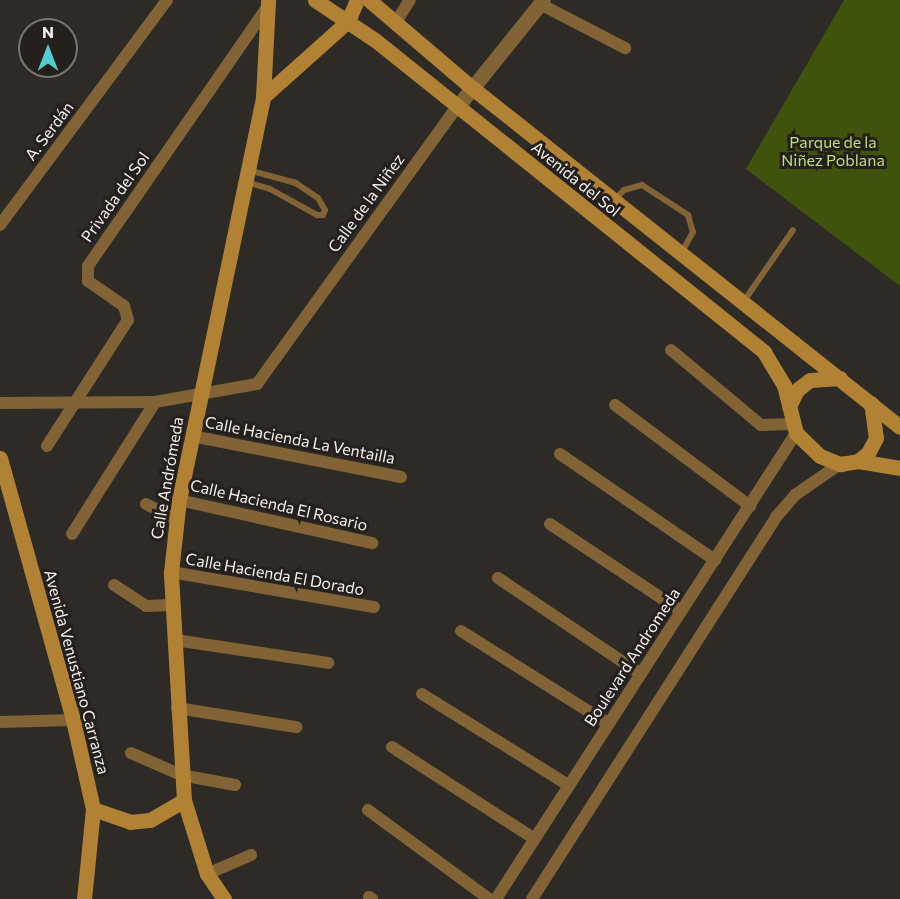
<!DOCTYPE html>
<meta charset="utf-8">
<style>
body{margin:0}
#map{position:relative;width:900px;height:899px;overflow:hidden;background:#2e2a26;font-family:Commissioner,sans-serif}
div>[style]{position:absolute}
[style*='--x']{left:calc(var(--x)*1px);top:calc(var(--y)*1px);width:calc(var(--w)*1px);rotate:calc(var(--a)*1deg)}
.green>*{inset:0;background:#40530c}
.service>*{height:6px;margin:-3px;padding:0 3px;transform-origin:3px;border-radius:3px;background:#816336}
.minor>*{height:12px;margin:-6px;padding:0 6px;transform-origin:6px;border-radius:6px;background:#816336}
.tertiary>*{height:15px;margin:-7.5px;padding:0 7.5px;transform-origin:7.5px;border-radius:7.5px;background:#816336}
.secondary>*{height:15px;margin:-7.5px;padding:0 7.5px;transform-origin:7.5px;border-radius:7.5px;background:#b18234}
span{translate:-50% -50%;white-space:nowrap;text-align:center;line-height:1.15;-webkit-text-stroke:6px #25201d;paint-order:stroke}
.street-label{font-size:16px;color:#f4f1ef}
.park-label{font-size:16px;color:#bedf7b}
.north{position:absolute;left:18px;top:18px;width:60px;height:60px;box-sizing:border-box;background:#25201d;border:2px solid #787471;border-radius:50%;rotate:0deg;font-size:16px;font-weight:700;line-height:24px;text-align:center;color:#f4f1ef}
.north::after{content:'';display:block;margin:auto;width:21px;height:27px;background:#53cdcb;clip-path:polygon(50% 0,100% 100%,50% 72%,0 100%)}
</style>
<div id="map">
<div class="green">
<div style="clip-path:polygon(844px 0,900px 0,900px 286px,746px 169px)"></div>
</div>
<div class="service">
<div style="--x:246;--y:182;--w:25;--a:16"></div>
<div style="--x:270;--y:189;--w:54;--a:29"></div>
<div style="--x:317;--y:215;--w:6;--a:0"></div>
<div style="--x:323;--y:215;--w:5;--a:-68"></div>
<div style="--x:325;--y:210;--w:14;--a:-120"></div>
<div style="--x:318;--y:198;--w:27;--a:-146"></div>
<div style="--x:296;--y:183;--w:50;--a:-164.8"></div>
<div style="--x:615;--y:199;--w:13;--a:-45"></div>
<div style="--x:624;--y:190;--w:19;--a:-16"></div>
<div style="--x:642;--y:185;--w:55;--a:33.1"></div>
<div style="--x:688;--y:215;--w:18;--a:74"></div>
<div style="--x:693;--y:232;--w:23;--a:119"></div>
<div style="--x:744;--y:301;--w:86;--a:-55.4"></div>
</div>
<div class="minor">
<div style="--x:540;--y:4;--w:96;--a:27.4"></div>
<div style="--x:396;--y:22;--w:26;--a:-58"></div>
<div style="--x:0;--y:225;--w:280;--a:-53.4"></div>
<div style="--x:671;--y:350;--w:117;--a:39.8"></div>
<div style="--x:761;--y:425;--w:30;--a:-2"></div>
<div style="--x:0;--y:403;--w:155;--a:-0.4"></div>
<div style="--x:155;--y:402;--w:104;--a:-10"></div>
<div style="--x:257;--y:384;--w:342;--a:-54.2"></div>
<div style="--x:615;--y:405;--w:169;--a:36.8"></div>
<div style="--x:192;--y:436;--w:213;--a:11.1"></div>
<div style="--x:47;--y:446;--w:150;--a:-57.3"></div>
<div style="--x:128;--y:320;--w:15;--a:-106"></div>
<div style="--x:124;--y:306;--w:44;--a:-145.2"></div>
<div style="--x:88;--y:281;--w:15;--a:-90"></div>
<div style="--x:88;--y:266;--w:316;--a:-55.3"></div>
<div style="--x:560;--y:454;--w:188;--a:34.4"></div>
<div style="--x:179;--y:500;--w:198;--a:12.6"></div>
<div style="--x:146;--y:504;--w:33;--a:27"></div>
<div style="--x:550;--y:524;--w:157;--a:33.6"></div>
<div style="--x:72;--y:534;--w:156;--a:-57.8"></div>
<div style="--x:171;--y:572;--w:206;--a:9.8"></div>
<div style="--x:498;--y:578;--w:172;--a:33.9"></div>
<div style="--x:114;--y:585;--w:38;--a:33"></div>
<div style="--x:146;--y:606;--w:26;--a:-2"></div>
<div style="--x:461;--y:631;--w:173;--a:32.2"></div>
<div style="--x:175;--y:640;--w:155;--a:8.5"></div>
<div style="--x:422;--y:694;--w:172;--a:31.9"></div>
<div style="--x:177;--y:708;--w:121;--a:9.1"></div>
<div style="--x:0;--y:722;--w:73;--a:-1.6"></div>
<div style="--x:392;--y:747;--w:168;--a:32.8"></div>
<div style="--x:131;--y:753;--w:55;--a:23.7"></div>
<div style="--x:181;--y:775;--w:55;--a:10.5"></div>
<div style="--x:368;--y:810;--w:150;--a:36.3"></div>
<div style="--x:207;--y:874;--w:48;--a:-23.4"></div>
<div style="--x:369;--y:897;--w:4;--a:34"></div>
<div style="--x:496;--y:899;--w:554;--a:-57.23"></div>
<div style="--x:532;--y:899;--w:453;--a:-57.4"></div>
<div style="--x:776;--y:517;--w:29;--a:-49"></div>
<div style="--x:795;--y:495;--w:55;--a:-34.6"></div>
</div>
<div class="tertiary">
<div style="--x:457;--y:107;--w:137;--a:-51.2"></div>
</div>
<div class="secondary">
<div style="--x:315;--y:0;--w:72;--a:33.7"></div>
<div style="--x:375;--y:40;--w:499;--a:38.7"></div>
<div style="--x:764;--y:352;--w:39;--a:59"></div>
<div style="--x:784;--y:385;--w:49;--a:76"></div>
<div style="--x:796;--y:433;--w:33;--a:44"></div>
<div style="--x:820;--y:456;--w:22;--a:22"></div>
<div style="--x:840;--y:464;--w:18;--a:-9"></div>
<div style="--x:858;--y:461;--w:13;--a:-39"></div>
<div style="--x:868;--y:453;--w:17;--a:-62"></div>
<div style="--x:876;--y:438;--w:35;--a:-98"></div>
<div style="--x:369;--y:0;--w:134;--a:40.5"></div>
<div style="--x:471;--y:87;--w:547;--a:38.4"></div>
<div style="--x:263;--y:97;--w:114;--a:-41.8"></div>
<div style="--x:348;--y:21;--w:23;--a:-67"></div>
<div style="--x:789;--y:406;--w:18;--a:-63"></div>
<div style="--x:797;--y:390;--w:16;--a:-38"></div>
<div style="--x:810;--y:380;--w:30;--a:-4"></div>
<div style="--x:0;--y:458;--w:272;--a:74.4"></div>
<div style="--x:73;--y:720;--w:91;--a:77.3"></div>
<div style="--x:93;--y:809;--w:90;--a:95.7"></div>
<div style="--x:858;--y:461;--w:43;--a:9.5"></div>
<div style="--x:93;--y:809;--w:39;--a:19"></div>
<div style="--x:130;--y:822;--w:20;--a:-6"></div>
<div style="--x:150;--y:820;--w:39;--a:-30"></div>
<div style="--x:224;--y:899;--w:30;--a:-124"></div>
<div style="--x:207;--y:874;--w:77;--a:-107.3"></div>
<div style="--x:184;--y:800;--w:228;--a:-93.3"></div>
<div style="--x:171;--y:572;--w:72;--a:-83.7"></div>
<div style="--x:179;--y:500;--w:412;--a:-78.2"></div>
<div style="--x:263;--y:97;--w:97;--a:-87"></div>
</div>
<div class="street-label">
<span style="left:49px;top:131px;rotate:-53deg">A. Serdán</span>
<span style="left:576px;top:179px;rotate:39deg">Avenida del Sol</span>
<span style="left:115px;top:197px;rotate:-55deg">Privada del Sol</span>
<span style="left:366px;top:203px;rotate:-54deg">Calle de la Niñez</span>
<span style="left:300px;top:440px;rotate:11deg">Calle Hacienda La Ventailla</span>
<span style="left:167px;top:478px;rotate:-80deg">Calle Andrómeda</span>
<span style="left:279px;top:505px;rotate:13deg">Calle Hacienda El Rosario</span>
<span style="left:275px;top:574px;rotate:10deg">Calle Hacienda El Dorado</span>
<span style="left:632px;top:657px;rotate:-57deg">Boulevard Andromeda</span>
<span style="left:77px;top:672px;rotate:75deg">Avenida Venustiano Carranza</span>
</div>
<div class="park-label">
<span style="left:833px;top:151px">Parque de la<br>Niñez Poblana</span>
</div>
<div class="north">N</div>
</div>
